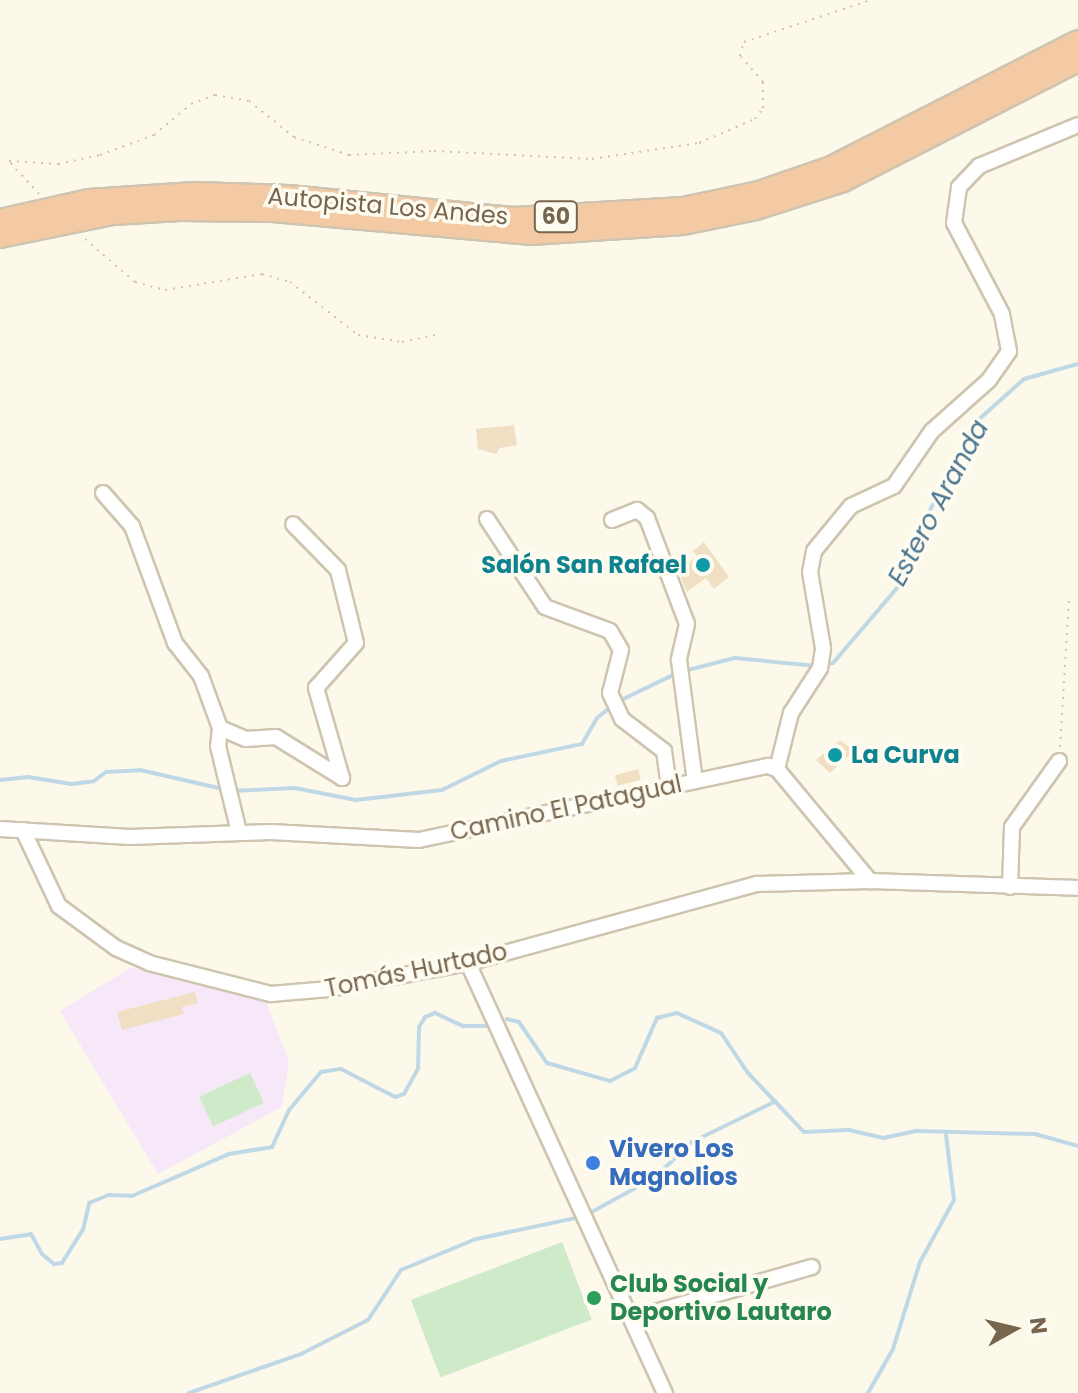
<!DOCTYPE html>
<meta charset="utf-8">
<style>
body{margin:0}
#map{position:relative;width:1078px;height:1393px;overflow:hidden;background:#fcf9eb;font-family:Poppins,sans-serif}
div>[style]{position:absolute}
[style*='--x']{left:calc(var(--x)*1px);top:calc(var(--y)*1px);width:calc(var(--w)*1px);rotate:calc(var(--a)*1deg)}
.education>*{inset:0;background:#f6e7f9}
.green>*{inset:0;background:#cfeac9;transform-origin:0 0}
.stream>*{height:4px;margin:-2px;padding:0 2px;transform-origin:2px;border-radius:2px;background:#bfd8e6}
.building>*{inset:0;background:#f1dfc3;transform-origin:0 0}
.path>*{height:2px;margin-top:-1px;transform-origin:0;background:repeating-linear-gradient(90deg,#d6c3a5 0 2px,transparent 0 8px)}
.roads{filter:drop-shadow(2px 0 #cec4b0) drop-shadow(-2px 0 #cec4b0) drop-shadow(0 2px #cec4b0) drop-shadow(0 -2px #cec4b0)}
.minor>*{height:14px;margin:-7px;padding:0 7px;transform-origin:7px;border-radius:7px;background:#fff}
.highway>*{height:20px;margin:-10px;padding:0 10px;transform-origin:10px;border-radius:10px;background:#f4caa4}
.dots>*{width:22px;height:22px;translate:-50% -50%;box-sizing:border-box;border:4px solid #fefcf1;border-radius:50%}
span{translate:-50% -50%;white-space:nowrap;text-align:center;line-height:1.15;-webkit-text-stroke:7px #fefcf1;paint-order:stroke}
.shield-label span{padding:2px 6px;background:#fefcf1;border:2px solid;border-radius:6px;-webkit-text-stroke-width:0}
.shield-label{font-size:22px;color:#77654e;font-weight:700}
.street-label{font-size:24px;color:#77654e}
.culture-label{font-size:24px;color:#0d838f;font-weight:700}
.right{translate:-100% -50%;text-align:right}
.left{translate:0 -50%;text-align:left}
.shop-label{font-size:24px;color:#366cbe;font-weight:700}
.leisure-label{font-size:24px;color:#27864d;font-weight:700}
.water-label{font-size:26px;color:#4b7690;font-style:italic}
.north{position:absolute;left:974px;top:1289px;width:80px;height:80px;-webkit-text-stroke:6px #fefcf1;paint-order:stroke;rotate:82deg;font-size:22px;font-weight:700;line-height:32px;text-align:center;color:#77654e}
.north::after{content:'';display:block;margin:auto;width:28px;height:36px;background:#77654e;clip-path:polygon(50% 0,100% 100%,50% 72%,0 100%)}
</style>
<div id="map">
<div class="education">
<div style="clip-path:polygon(132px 967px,267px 1003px,289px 1062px,282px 1107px,158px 1174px,60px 1011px)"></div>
</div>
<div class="green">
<div style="left:250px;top:1073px;width:33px;height:56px;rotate:65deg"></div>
<div style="left:562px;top:1242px;width:83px;height:162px;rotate:69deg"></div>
</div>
<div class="stream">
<div style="--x:825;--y:664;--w:8;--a:-7"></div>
<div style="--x:833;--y:663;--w:108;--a:-49.5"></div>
<div style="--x:903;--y:581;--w:67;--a:-69.9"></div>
<div style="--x:926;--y:518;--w:108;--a:-62.5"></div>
<div style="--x:976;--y:422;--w:64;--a:-41.9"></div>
<div style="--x:1024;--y:379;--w:56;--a:-15.5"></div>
<div style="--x:684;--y:671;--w:53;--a:-14.3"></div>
<div style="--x:735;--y:658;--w:82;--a:5.6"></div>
<div style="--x:619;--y:701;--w:62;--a:-25.7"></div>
<div style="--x:0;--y:780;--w:28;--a:-6"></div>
<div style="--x:28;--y:777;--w:44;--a:9.2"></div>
<div style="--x:71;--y:784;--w:23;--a:-7"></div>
<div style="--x:94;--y:781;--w:15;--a:-37"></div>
<div style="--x:106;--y:772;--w:34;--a:-3"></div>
<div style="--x:140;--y:770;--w:85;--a:12.9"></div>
<div style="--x:232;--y:791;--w:63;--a:-2.7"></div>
<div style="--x:295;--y:788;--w:62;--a:11.1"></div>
<div style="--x:356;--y:800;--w:87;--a:-6.6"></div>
<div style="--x:442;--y:790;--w:66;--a:-26.2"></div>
<div style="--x:501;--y:761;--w:83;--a:-11.9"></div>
<div style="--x:582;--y:744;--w:30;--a:-60"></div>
<div style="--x:597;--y:718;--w:19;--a:-39"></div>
<div style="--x:507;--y:1019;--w:12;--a:14"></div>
<div style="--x:519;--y:1022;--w:50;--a:55.7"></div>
<div style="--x:547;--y:1063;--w:66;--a:15.9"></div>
<div style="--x:610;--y:1081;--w:28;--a:-27"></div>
<div style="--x:635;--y:1068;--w:55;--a:-66.3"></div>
<div style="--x:657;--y:1018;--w:21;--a:-14"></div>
<div style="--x:677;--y:1013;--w:48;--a:24.4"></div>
<div style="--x:721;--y:1033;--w:48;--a:56"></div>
<div style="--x:748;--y:1073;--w:81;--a:46.5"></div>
<div style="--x:804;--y:1132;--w:45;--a:-2.5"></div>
<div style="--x:849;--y:1130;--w:35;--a:13"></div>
<div style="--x:883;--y:1138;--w:35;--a:-12"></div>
<div style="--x:917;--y:1131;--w:118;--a:1.5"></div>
<div style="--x:1035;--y:1134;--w:45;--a:15.6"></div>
<div style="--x:588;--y:1214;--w:75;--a:-28.6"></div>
<div style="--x:654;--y:1178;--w:52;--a:-43.5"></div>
<div style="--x:692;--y:1142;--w:93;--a:-26"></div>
<div style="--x:0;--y:1239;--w:31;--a:-9"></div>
<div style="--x:31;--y:1234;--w:23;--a:61"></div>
<div style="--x:42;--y:1254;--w:16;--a:40"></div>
<div style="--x:54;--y:1264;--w:8;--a:-7"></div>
<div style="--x:62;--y:1263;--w:39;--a:-58"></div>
<div style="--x:83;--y:1230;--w:28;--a:-77"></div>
<div style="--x:89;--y:1203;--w:22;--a:-22"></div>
<div style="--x:109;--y:1195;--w:23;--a:2"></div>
<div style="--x:132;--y:1196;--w:106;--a:-23.4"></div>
<div style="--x:229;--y:1154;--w:44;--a:-9.2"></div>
<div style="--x:272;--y:1147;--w:41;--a:-65.3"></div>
<div style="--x:289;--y:1110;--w:50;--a:-49.9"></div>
<div style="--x:321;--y:1072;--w:20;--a:-9"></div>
<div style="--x:341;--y:1069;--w:61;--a:27.4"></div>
<div style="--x:395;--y:1097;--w:9;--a:-18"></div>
<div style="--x:404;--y:1094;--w:29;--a:-61"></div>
<div style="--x:418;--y:1069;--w:42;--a:-88.6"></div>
<div style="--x:419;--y:1027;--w:12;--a:-59"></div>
<div style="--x:425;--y:1017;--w:11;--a:-22"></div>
<div style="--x:435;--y:1013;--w:31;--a:25"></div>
<div style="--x:463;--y:1026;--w:26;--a:0"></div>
<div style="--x:189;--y:1393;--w:119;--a:-19.2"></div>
<div style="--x:301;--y:1354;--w:75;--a:-26.9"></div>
<div style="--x:368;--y:1320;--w:60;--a:-56.6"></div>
<div style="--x:401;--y:1270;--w:81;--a:-22.5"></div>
<div style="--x:476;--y:1239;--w:106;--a:-11.9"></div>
<div style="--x:868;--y:1393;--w:51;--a:-60.4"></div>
<div style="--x:893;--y:1349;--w:91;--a:-72.8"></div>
<div style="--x:920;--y:1262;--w:71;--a:-61.3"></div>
<div style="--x:954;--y:1200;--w:65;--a:-97"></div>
</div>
<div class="building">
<div style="clip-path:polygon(514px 425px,517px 445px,500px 448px,496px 454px,478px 449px,476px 429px)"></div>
<div style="clip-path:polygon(704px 542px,729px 577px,714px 589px,706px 578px,687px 592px,678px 571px,697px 556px,693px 551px)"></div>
<div style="clip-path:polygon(840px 740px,854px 751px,830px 773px,816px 760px)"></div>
<div style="left:638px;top:769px;width:11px;height:24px;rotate:75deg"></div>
<div style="clip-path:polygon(195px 992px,198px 1003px,182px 1007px,184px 1014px,122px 1030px,117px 1012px)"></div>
</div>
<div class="path">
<div style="--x:39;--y:194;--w:45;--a:-132.3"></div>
<div style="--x:9;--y:161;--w:49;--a:3.5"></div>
<div style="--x:58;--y:164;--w:43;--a:-12.1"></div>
<div style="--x:100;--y:155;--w:58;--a:-20.3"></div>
<div style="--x:154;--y:135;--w:48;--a:-40"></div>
<div style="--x:191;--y:104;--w:26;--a:-21"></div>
<div style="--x:215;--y:95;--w:35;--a:10"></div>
<div style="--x:249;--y:101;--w:58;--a:38.7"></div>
<div style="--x:294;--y:137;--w:58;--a:18.1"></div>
<div style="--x:349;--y:155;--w:85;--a:-2.7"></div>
<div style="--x:434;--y:151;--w:158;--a:2.9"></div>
<div style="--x:592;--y:159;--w:108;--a:-8.5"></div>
<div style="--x:699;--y:143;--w:61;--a:-23.2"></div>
<div style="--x:755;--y:119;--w:14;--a:-54"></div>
<div style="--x:763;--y:108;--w:26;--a:-90"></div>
<div style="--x:763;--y:82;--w:35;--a:-131"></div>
<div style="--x:740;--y:56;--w:15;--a:-74"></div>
<div style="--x:744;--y:42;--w:134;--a:-18.3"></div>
<div style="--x:85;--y:239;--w:66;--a:40.7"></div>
<div style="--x:135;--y:282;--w:31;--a:15"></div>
<div style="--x:165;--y:290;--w:98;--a:-9.4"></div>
<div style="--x:262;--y:274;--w:29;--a:16"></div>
<div style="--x:290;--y:282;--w:86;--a:37.9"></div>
<div style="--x:358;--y:335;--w:45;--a:9"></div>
<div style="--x:402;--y:342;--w:39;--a:-12"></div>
<div style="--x:1060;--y:747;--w:147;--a:-86.5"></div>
</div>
<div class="roads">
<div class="minor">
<div style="--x:103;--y:493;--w:44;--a:48.7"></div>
<div style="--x:132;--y:526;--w:125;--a:69.8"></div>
<div style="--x:175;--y:643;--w:42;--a:51.8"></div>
<div style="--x:201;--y:676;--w:55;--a:69.9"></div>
<div style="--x:220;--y:728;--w:18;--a:96"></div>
<div style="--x:218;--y:746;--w:89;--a:76.3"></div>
<div style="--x:487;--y:519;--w:105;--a:56.6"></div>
<div style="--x:545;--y:607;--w:69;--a:20.3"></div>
<div style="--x:610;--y:631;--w:22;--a:60"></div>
<div style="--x:621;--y:650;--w:44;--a:104.3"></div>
<div style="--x:610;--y:693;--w:29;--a:65"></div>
<div style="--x:622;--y:719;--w:53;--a:37.3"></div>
<div style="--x:664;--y:751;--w:34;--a:82"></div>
<div style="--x:612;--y:520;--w:27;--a:-22"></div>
<div style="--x:637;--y:510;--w:13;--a:39"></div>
<div style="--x:647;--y:518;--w:113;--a:69.3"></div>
<div style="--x:687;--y:624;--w:37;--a:103"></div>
<div style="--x:679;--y:660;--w:122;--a:82.5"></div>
<div style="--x:220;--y:728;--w:28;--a:23"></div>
<div style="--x:246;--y:739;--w:30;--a:-4"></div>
<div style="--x:276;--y:737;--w:78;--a:31.8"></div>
<div style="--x:342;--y:778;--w:94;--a:-106.1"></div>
<div style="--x:316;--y:688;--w:60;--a:-48.4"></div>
<div style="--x:356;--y:643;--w:75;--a:-103.9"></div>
<div style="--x:338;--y:570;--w:64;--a:-134.4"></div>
<div style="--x:777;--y:769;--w:58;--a:-76"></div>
<div style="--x:791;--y:713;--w:54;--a:-57.2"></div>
<div style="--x:820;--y:668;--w:20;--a:-81"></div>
<div style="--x:823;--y:648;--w:77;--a:-99.7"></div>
<div style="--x:810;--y:572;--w:21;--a:-79"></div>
<div style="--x:814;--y:551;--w:58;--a:-50.6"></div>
<div style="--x:851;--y:506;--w:47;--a:-24.9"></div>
<div style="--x:894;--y:486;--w:67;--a:-55.4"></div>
<div style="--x:932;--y:431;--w:76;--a:-41.8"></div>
<div style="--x:989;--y:380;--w:35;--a:-55"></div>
<div style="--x:1009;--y:351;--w:38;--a:-101"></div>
<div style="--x:1002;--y:314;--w:103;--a:-117.8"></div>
<div style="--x:954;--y:223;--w:36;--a:-82"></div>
<div style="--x:959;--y:187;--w:29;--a:-46"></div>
<div style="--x:979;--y:166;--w:107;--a:-22.5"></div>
<div style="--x:0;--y:829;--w:130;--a:3.5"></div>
<div style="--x:130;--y:837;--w:141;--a:-2"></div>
<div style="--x:271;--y:832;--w:148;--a:3.1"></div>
<div style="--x:419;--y:840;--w:357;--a:-12"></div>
<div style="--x:768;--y:766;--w:9;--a:18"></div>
<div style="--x:777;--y:769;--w:146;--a:50.3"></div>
<div style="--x:870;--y:881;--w:208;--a:1.9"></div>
<div style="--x:23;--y:830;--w:84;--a:64.7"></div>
<div style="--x:59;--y:906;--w:71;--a:36.4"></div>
<div style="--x:116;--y:948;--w:36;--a:24"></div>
<div style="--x:149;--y:963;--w:126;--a:14.3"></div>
<div style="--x:271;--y:994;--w:58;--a:-4.9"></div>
<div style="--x:329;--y:989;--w:141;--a:-10.6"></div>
<div style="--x:468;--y:963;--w:300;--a:-15.3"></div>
<div style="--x:757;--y:884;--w:113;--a:-1.5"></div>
<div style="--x:1010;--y:887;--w:60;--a:-88.1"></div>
<div style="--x:1012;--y:827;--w:81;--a:-54.5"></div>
<div style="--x:468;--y:963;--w:473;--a:65.4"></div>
<div style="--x:634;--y:1318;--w:185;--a:-16"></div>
</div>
<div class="highway">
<div style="--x:0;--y:220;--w:91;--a:-12.7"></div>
<div style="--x:89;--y:200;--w:106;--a:-3.8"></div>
<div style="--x:195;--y:193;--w:94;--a:1.8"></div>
<div style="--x:289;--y:196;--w:226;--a:5.6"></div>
<div style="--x:514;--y:218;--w:169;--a:-3.4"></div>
<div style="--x:683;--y:208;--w:78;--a:-11.9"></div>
<div style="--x:759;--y:192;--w:76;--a:-19.1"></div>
<div style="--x:831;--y:167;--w:277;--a:-27"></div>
<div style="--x:0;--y:237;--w:115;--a:-11.5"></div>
<div style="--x:113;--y:214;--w:66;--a:-3.5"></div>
<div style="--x:179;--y:210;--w:94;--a:0.6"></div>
<div style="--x:273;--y:211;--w:259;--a:5.1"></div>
<div style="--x:531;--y:234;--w:152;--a:-3.8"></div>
<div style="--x:683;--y:224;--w:75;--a:-11.6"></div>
<div style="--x:756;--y:209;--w:91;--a:-17.8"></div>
<div style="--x:843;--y:181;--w:264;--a:-27.1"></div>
</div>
</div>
<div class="dots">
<div style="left:703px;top:565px;background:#0f9aa8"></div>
<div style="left:835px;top:755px;background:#0f9aa8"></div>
<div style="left:593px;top:1163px;background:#3f7fe0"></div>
<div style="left:594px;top:1298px;background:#2e9e5b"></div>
</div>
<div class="shield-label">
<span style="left:556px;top:217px">60</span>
</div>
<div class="street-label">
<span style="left:388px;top:206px;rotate:5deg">Autopista Los Andes</span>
<span style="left:566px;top:808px;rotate:-12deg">Camino El Patagual</span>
<span style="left:416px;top:970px;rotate:-12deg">Tomás Hurtado</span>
</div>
<div class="culture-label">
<span class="right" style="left:687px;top:565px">Salón San Rafael</span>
<span class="left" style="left:851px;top:755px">La Curva</span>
</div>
<div class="shop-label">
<span class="left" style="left:609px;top:1163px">Vivero Los<br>Magnolios</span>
</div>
<div class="leisure-label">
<span class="left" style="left:610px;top:1298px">Club Social y<br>Deportivo Lautaro</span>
</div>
<div class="water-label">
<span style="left:939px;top:503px;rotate:-62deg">Estero Aranda</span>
</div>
<div class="north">N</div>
</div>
